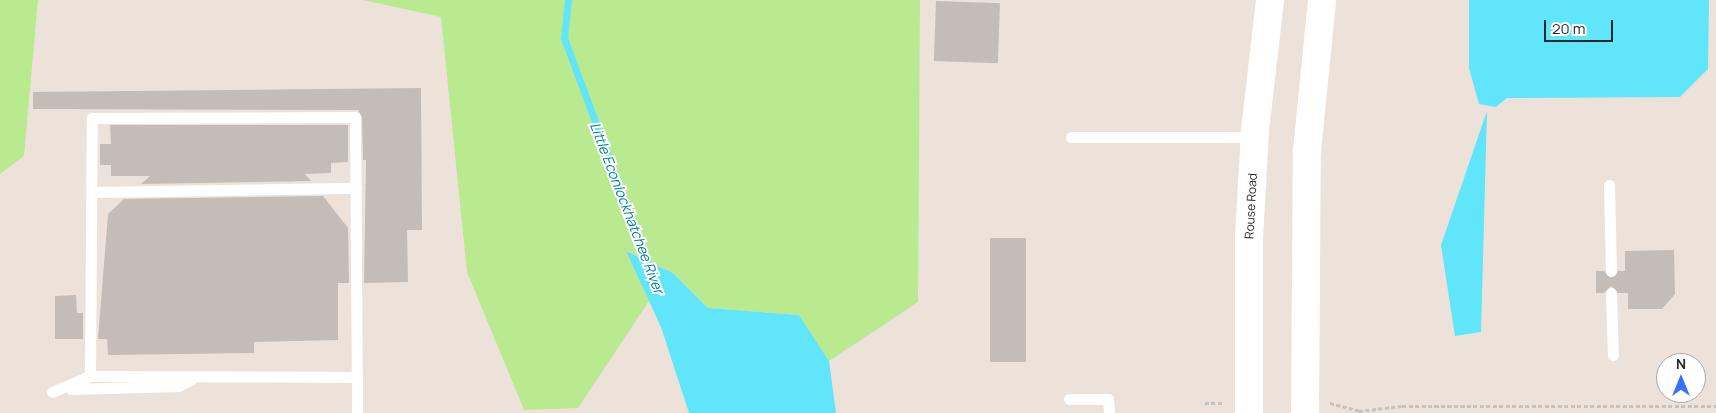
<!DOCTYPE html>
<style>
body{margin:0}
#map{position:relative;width:1716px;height:413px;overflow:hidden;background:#ede2d9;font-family:Manrope,sans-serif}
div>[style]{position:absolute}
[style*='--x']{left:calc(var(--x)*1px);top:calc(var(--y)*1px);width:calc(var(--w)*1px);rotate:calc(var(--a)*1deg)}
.green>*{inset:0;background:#b9ea8f}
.water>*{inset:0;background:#60e5fa}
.stream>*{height:7px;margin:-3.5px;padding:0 3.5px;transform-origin:3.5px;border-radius:3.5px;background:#60e5fa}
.building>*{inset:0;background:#c4bcb6;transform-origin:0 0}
.path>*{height:3px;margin-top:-1.5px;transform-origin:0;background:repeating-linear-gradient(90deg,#c3c3c3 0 4px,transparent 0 6.5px)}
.lane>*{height:11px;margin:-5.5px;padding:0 5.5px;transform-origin:5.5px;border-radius:5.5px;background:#fff}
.secondary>*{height:28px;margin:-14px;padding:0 14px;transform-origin:14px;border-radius:14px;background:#fff}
span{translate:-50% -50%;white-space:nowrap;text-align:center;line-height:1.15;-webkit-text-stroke:4px #fff;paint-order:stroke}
.street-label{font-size:12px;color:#292929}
.water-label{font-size:14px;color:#017c9f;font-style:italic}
.north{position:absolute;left:1656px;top:353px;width:50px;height:50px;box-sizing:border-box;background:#fff;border:1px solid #a9a9a9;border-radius:50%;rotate:0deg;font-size:14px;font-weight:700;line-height:20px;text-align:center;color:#292929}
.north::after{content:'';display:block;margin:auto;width:18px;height:22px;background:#3473ff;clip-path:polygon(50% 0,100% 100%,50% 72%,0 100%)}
.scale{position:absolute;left:1544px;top:20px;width:69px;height:22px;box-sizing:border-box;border:2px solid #292929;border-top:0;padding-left:6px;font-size:15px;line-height:18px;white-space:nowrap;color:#292929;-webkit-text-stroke:4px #fff;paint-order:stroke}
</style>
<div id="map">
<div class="green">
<div style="clip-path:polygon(0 0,38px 0,24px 156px,0 174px)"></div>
<div style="clip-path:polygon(920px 0,918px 302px,829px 361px,799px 315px,708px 308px,673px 273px,627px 251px,649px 301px,578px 408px,524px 410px,467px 272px,441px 17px,363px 0)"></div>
</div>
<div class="water">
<div style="clip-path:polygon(1469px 0,1709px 0,1708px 69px,1680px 97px,1507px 98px,1496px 107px,1479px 104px,1469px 68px)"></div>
<div style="clip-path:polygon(1487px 111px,1481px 332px,1455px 336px,1441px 245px)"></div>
<div style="clip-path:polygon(626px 251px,673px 273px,708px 308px,799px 315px,829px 361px,836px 413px,689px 413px,661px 327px)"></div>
</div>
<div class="stream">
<div style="--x:568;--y:0;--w:38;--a:96"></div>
<div style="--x:564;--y:38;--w:246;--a:69.6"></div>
</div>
<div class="building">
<div style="left:936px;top:1px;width:64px;height:60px;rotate:2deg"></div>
<div style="clip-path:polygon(421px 88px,422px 230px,407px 230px,408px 282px,364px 283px,366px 160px,363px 160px,362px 117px,358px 110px,33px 109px,33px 92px)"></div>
<div style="clip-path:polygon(110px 125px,348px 125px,348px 162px,331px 163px,331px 173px,305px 174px,311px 181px,141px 184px,150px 176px,111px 176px,111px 165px,100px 165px,100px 144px,111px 144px)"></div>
<div style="clip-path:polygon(323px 196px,348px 228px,349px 283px,338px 283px,338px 340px,254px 342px,254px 353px,108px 355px,107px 339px,98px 339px,108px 214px,124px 199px)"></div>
<div style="left:990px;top:238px;width:36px;height:124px"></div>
<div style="clip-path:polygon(1674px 250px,1675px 294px,1662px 309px,1628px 309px,1628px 293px,1618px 293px,1611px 286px,1604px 293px,1596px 293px,1596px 271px,1604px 271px,1611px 278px,1618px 271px,1625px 271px,1625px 251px)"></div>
<div style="clip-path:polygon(76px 295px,77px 313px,83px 313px,83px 339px,55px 339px,55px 296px)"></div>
</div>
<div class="path">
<div style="--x:1205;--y:403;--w:19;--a:0"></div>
<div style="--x:1330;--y:403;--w:30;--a:15"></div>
<div style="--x:1359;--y:411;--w:43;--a:-6.6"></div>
<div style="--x:1402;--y:406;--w:314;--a:0"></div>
</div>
<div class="lane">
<div style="--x:1071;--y:137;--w:184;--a:0"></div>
<div style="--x:1609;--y:185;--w:86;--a:88.7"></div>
<div style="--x:92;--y:192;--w:264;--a:-0.9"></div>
<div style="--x:1611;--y:293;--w:62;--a:88.2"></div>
<div style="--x:90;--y:376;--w:258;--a:-89.6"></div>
<div style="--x:92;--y:118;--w:263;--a:-0.2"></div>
<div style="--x:355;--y:117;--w:260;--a:89.6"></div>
<div style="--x:71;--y:389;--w:107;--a:-1.6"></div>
<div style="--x:178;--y:386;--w:14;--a:-25"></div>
<div style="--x:52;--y:392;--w:41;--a:-22.8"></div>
<div style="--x:90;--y:376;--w:267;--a:0.2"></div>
<div style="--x:357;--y:377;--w:36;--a:90"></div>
<div style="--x:1069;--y:399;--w:39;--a:0"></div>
<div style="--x:1108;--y:399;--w:14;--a:86"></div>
</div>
<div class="secondary">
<div style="--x:1249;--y:413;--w:175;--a:-90"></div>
<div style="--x:1249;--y:238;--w:108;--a:-86.8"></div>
<div style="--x:1255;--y:130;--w:131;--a:-83.4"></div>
<div style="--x:1305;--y:413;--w:262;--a:-89.6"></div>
<div style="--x:1307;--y:151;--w:152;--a:-84.3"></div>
</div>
<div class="street-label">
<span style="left:1251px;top:206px;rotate:-87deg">Rouse Road</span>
</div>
<div class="water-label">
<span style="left:627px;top:208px;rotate:69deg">Little Econlockhatchee River</span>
</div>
<div class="north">N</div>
<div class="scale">20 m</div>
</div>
